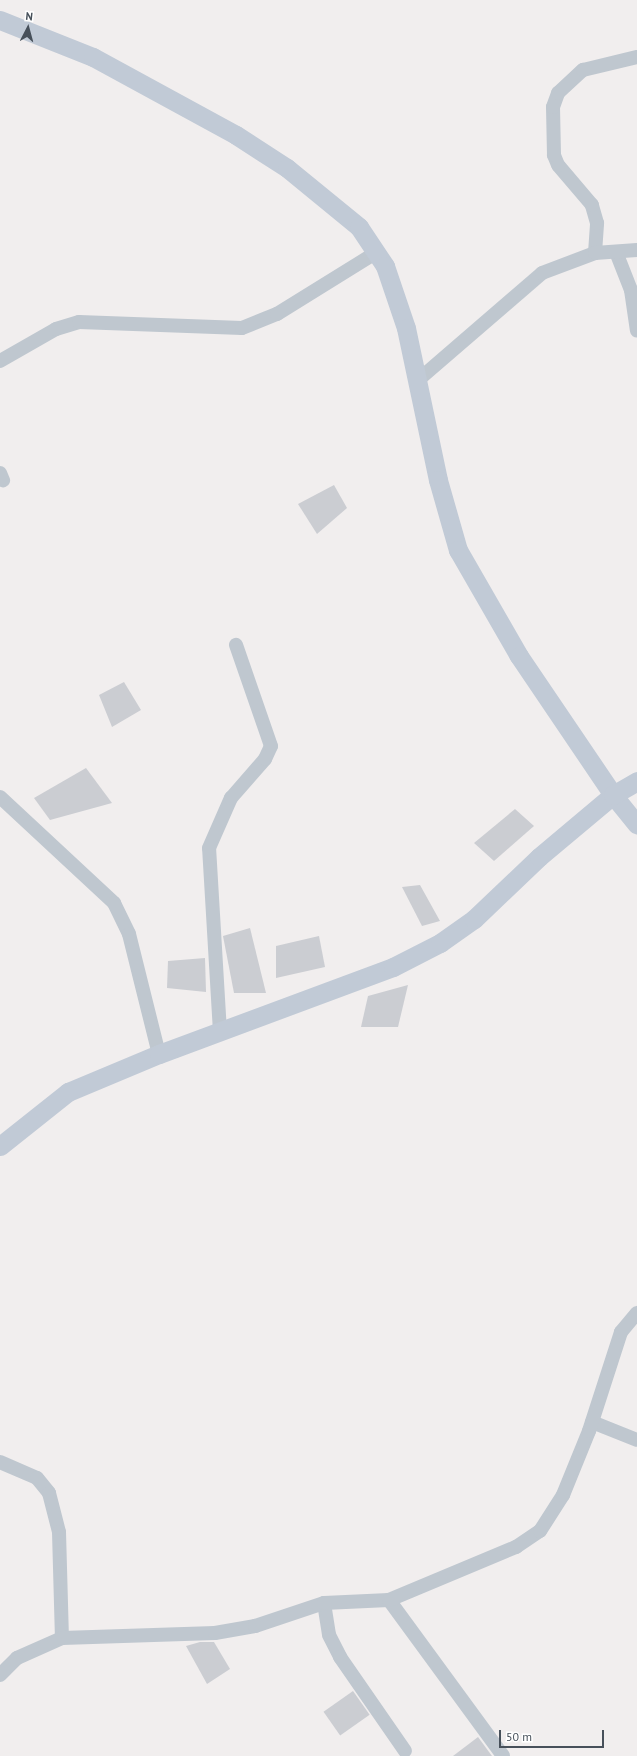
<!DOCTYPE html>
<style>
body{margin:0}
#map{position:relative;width:637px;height:1756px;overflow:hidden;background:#f1eeee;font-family:"PT Sans",sans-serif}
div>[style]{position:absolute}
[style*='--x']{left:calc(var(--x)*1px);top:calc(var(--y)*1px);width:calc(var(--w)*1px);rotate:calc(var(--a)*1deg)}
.building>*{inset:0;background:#cbcdd2;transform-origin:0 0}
.street>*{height:14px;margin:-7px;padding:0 7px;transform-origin:7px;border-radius:7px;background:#bfc7cf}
.secondary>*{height:19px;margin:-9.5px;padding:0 9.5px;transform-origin:9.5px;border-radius:9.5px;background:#c1cad6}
span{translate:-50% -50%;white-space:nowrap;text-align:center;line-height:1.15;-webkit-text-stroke:4px #fff;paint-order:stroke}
.north{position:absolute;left:8px;top:8px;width:40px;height:40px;-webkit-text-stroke:3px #fff;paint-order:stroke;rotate:6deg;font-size:11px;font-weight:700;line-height:16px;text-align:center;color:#47505a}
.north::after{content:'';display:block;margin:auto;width:14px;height:18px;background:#47505a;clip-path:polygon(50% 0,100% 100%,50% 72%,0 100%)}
.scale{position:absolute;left:499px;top:1730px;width:105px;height:18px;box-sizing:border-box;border:2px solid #47505a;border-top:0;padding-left:5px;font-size:12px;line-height:14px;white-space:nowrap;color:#47505a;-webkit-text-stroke:3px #fff;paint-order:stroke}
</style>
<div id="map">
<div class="building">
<div style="clip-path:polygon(334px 485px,347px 508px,317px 534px,298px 504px)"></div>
<div style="clip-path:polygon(124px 682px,141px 710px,112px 727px,99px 695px)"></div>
<div style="clip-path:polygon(86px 768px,112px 803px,50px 820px,34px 798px)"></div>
<div style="clip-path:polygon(515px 809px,534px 826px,494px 861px,474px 843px)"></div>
<div style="clip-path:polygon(420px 885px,440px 921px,422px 926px,402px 887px)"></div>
<div style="clip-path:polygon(250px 928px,266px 993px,234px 993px,223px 936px)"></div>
<div style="clip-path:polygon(319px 936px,325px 967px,276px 978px,276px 946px)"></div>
<div style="clip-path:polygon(205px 958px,206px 992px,167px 988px,168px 961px)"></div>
<div style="clip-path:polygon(408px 985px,398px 1027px,361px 1027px,368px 996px)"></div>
<div style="clip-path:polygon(200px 1642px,214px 1642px,230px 1669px,207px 1684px,186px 1646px)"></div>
<div style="left:353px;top:1691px;width:29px;height:36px;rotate:55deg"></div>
<div style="clip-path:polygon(478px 1737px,492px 1756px,453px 1756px)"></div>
</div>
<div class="street">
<div style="--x:616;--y:252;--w:41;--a:68.5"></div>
<div style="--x:631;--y:290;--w:41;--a:81.7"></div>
<div style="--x:595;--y:253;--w:30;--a:-86"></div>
<div style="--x:597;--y:223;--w:19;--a:-106"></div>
<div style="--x:592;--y:205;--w:52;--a:-130.4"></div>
<div style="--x:558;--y:165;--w:11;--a:-112"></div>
<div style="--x:554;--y:155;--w:48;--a:-91.2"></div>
<div style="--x:553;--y:107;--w:15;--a:-70"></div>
<div style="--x:558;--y:93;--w:34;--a:-43"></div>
<div style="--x:583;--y:70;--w:56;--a:-13.5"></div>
<div style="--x:0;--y:361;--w:64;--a:-29.7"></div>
<div style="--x:56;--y:329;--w:24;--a:-17"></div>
<div style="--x:79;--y:322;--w:163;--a:2.1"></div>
<div style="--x:242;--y:328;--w:38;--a:-22"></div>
<div style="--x:277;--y:314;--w:118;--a:-31.8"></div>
<div style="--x:417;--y:381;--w:165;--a:-40.8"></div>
<div style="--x:542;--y:273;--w:57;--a:-20.7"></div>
<div style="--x:595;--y:253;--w:42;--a:-4.1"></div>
<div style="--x:0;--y:473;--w:8;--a:67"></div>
<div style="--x:0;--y:797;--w:156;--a:42.9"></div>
<div style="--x:114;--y:903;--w:34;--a:64"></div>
<div style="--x:129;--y:934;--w:124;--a:76"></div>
<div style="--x:220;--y:1032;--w:184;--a:-93.4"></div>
<div style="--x:209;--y:848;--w:55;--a:-66.3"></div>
<div style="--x:231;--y:798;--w:52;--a:-48.9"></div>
<div style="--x:265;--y:759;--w:14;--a:-65"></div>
<div style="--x:271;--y:746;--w:107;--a:-109.1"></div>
<div style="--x:592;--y:1422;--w:48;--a:21.8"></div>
<div style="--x:0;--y:1462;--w:40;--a:23.4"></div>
<div style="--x:37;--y:1478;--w:19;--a:51"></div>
<div style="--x:49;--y:1493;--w:40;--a:75.6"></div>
<div style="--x:59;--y:1532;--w:106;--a:88.4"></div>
<div style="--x:389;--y:1600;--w:193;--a:53.8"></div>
<div style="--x:324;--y:1603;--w:32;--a:81"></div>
<div style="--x:329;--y:1635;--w:25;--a:63"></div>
<div style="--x:340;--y:1657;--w:114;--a:55.3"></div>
<div style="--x:0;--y:1675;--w:24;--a:-45"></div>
<div style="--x:17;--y:1658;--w:49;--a:-24"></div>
<div style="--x:62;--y:1638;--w:153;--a:-1.9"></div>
<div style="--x:215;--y:1633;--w:41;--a:-9.9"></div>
<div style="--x:255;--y:1626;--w:73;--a:-18.4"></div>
<div style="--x:324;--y:1603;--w:65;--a:-2.6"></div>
<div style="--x:389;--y:1600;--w:138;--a:-22.7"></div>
<div style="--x:516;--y:1547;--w:29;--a:-34"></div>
<div style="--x:540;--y:1531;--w:43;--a:-57.4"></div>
<div style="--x:563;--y:1495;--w:69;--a:-67.9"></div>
<div style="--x:589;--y:1431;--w:104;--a:-72.1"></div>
<div style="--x:621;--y:1332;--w:25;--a:-50"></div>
</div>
<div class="secondary">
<div style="--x:0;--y:20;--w:100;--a:21.7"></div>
<div style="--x:93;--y:57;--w:163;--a:28.6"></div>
<div style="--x:236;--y:135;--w:61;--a:32.9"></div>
<div style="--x:287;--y:168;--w:93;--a:39.3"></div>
<div style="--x:359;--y:227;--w:47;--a:56.3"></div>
<div style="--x:385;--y:266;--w:65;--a:71.3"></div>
<div style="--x:406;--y:328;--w:155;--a:78.1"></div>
<div style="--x:438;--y:480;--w:73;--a:74.1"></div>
<div style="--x:458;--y:550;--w:122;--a:60.1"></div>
<div style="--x:519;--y:656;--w:168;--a:55.9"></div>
<div style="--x:613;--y:795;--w:38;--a:51"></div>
<div style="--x:0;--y:1146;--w:87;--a:-38.5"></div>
<div style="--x:68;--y:1092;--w:99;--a:-22.7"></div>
<div style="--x:159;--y:1054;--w:250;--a:-20.4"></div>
<div style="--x:393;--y:967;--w:53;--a:-27.1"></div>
<div style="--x:440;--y:943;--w:42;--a:-35.2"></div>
<div style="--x:474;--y:919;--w:90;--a:-43.6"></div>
<div style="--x:539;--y:857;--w:97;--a:-40"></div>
<div style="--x:613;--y:795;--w:28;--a:-30"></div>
</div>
<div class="north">N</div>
<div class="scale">50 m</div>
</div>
